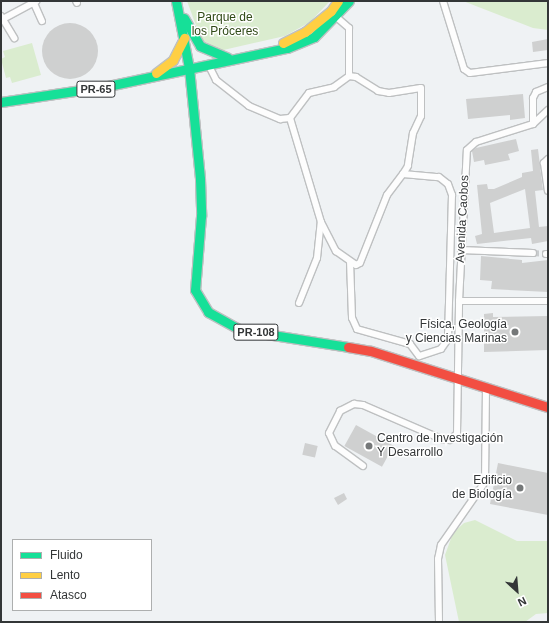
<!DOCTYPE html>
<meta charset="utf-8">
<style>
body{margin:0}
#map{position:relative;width:549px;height:623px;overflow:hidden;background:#eff2f4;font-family:Helvetica,sans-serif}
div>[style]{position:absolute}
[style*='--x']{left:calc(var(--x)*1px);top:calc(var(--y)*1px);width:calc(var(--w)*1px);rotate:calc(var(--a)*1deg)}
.green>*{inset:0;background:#daeccf}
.building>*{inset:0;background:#cfd0d0;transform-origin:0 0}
.round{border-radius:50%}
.street-tunnel>*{height:6px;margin-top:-3px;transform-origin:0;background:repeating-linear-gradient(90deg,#c9ccce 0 6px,transparent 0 9px)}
.roads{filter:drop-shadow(1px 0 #bec0c1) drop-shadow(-1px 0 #bec0c1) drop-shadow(0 1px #bec0c1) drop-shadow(0 -1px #bec0c1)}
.street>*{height:6px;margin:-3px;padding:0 3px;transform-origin:3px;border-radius:3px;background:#fdfdfd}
.fast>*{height:9px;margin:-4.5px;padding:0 4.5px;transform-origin:4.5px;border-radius:4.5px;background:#16e098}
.slow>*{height:9px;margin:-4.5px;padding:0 4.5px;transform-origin:4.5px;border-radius:4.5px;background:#ffcf43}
.jam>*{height:9px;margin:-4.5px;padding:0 4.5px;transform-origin:4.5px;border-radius:4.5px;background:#f24e42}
.dots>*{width:11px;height:11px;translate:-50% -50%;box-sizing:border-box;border:2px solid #fff;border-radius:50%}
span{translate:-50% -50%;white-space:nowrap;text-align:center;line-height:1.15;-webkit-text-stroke:3px #fff;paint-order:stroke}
.shield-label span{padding:1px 3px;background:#fff;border:1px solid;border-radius:3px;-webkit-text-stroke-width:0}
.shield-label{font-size:11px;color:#333637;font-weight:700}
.park-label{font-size:12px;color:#304a17}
.street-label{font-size:12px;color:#333637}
.poi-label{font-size:12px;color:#333637}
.right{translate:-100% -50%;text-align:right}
.left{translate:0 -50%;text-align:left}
.frame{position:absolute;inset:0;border:2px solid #333637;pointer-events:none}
.legend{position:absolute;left:12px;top:539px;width:140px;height:72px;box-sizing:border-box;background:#fff;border:1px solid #adafaf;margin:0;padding:5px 7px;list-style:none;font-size:12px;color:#333637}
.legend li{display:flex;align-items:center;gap:8px;height:20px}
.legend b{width:20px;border:1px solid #adafaf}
.north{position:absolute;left:497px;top:571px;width:40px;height:40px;-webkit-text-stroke:3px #fff;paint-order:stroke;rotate:154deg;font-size:11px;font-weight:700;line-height:16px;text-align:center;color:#333637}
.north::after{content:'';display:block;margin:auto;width:14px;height:18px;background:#333637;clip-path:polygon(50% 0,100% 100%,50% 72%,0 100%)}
</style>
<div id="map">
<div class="green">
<div style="clip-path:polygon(187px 1px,330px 1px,310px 22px,285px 36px,219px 51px,201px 39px)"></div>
<div style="clip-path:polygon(463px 1px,548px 1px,548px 30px,533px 28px)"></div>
<div style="clip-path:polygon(32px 43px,41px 75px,12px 83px,10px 77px,6px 78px,1px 59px,5px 57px,3px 51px)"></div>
<div style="clip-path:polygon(475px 520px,517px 541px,548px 541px,548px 613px,536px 614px,525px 622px,459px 622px,445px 555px,453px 533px,464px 523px)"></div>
</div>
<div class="building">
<div class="round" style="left:42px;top:23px;width:56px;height:56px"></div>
<div style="clip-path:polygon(548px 39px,548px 50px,533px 52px,532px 42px)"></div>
<div style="clip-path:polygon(523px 94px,525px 118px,510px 120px,510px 115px,468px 119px,466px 99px)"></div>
<div style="clip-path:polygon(516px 139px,519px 151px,508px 154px,510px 160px,485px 165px,484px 160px,474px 162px,472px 151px,476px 148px)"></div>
<div style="clip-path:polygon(evenodd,538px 149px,543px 190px,535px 191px,539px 227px,548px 226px,548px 241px,532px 244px,531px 238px,477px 244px,475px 236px,482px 234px,477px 185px,487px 184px,488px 189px,494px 189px,522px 177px,522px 173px,533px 171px,531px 150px,538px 149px,525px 189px,530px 228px,494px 233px,490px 203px,525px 189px)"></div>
<div style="clip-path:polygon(481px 256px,522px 260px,522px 263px,548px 260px,548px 292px,491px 289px,492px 281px,480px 280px)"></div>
<div style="clip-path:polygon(493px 313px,493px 317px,548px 316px,548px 350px,484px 352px,484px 314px)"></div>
<div style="left:356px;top:425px;width:43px;height:24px;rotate:29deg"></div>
<div style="left:305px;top:443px;width:13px;height:12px;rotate:13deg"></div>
<div style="clip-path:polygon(498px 463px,548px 473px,548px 515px,490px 504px)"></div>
<div style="clip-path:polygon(344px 493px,347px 499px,338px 505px,334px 498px)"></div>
</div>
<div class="street-tunnel">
<div style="--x:533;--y:253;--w:13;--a:4"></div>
</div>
<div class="roads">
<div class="street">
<div style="--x:33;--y:1;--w:22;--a:66"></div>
<div style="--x:76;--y:1;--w:2;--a:63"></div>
<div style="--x:443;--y:1;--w:71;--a:72.8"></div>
<div style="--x:464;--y:69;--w:7;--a:34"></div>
<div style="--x:470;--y:73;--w:79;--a:-7.3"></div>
<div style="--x:1;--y:16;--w:26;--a:59"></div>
<div style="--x:1;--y:20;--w:40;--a:-28"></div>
<div style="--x:208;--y:64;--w:18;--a:63"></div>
<div style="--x:216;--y:80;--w:42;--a:38.2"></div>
<div style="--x:249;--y:106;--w:34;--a:23"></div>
<div style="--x:280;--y:119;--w:10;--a:-6"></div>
<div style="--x:349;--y:76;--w:7;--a:8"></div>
<div style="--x:356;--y:77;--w:26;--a:32"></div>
<div style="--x:378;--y:91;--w:11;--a:10"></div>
<div style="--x:389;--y:93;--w:32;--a:-9"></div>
<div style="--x:421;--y:88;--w:28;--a:90"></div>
<div style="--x:421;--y:116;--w:19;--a:115"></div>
<div style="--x:413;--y:133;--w:33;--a:99"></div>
<div style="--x:408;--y:166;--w:9;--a:122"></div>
<div style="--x:533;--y:124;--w:26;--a:-90"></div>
<div style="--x:533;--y:98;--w:7;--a:-63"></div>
<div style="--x:536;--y:92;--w:13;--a:-23"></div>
<div style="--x:548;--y:159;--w:6;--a:135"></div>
<div style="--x:544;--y:163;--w:28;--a:82"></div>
<div style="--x:321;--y:222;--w:33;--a:63"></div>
<div style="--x:336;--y:251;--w:24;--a:35"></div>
<div style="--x:356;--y:265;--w:4;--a:-27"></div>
<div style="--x:360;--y:263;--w:73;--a:-68.3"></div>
<div style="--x:387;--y:195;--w:26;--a:-53"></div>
<div style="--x:403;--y:174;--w:36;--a:5"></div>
<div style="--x:439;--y:177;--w:11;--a:38"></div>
<div style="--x:448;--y:184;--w:12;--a:70"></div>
<div style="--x:452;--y:195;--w:144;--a:91.6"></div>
<div style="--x:448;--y:339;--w:12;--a:125"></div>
<div style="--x:441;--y:349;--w:23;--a:162"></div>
<div style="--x:419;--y:356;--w:15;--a:-127"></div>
<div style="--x:410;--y:344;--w:55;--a:-164.2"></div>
<div style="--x:357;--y:329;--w:12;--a:-114"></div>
<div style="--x:352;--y:318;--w:56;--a:-92"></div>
<div style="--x:461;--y:250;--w:72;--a:2.4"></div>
<div style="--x:546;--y:254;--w:2;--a:0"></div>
<div style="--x:459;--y:301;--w:89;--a:0"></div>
<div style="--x:299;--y:303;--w:48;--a:-68.2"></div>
<div style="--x:317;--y:258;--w:36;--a:-84"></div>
<div style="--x:321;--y:222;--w:109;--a:-106.6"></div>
<div style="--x:290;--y:118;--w:31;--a:-53"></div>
<div style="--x:309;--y:93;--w:26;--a:-13"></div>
<div style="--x:334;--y:87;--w:19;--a:-36"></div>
<div style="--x:349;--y:76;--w:48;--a:-90"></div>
<div style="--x:349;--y:28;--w:21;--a:-139"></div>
<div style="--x:363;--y:466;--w:34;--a:-144"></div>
<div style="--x:335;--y:446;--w:14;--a:-115"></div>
<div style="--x:329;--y:433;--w:25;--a:-63"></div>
<div style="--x:340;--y:411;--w:16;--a:-27"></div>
<div style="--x:354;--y:404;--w:9;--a:6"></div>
<div style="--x:363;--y:405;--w:88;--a:23.4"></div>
<div style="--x:444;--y:440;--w:6;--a:0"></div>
<div style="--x:450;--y:440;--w:9;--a:-41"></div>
<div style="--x:457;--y:434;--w:133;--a:-89.1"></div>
<div style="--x:459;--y:301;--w:151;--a:-87"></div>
<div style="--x:467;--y:150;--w:12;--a:-42"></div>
<div style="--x:476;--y:142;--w:60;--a:-17.5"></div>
<div style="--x:533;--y:124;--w:21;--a:-43"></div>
<div style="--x:439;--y:622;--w:63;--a:-90.9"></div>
<div style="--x:438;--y:559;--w:14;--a:-78"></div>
<div style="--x:441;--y:545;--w:77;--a:-55.1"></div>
<div style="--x:485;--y:482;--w:92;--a:-89.4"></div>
</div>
<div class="fast">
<div style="--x:176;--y:1;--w:68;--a:79"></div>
<div style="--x:189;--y:68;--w:112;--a:84.3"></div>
<div style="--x:200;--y:179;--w:37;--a:88"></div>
<div style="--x:201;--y:216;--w:74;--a:94.6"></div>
<div style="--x:195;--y:290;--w:26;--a:59"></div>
<div style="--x:208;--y:312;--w:38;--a:29"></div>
<div style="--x:241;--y:330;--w:108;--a:9"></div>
<div style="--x:184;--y:18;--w:32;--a:60"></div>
<div style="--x:200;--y:46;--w:30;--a:23"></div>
<div style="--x:1;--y:102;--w:108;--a:-8.5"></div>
<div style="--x:108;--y:86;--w:183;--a:-12"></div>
<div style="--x:287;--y:48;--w:29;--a:-22"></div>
<div style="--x:314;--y:37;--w:50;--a:-45.8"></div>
</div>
<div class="slow">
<div style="--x:283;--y:43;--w:25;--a:-27"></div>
<div style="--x:305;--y:32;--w:33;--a:-39"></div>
<div style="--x:331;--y:11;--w:12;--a:-55"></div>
<div style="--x:156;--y:73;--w:21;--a:-37"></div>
<div style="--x:173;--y:60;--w:25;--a:-63"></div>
</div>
<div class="jam">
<div style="--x:348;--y:347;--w:23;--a:10"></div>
<div style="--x:371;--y:351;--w:186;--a:17.6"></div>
</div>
</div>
<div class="dots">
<div style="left:515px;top:332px;background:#757879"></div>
<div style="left:369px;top:446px;background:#757879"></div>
<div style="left:520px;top:488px;background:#757879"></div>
</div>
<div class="shield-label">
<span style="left:96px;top:89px">PR-65</span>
<span style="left:256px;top:332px">PR-108</span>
</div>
<div class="park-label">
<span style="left:225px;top:25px">Parque de<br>los Próceres</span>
</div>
<div class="street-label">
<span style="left:463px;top:219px;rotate:-87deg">Avenida Caobos</span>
</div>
<div class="poi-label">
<span class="right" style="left:507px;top:332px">Física, Geología<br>y Ciencias Marinas</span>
<span class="left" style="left:377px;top:446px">Centro de Investigación<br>Y Desarrollo</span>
<span class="right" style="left:512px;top:488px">Edificio<br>de Biología</span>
</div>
<div class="frame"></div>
<ul class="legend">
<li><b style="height:5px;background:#16e098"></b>Fluido</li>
<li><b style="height:5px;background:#ffcf43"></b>Lento</li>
<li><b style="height:5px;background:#f24e42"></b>Atasco</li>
</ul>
<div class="north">N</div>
</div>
